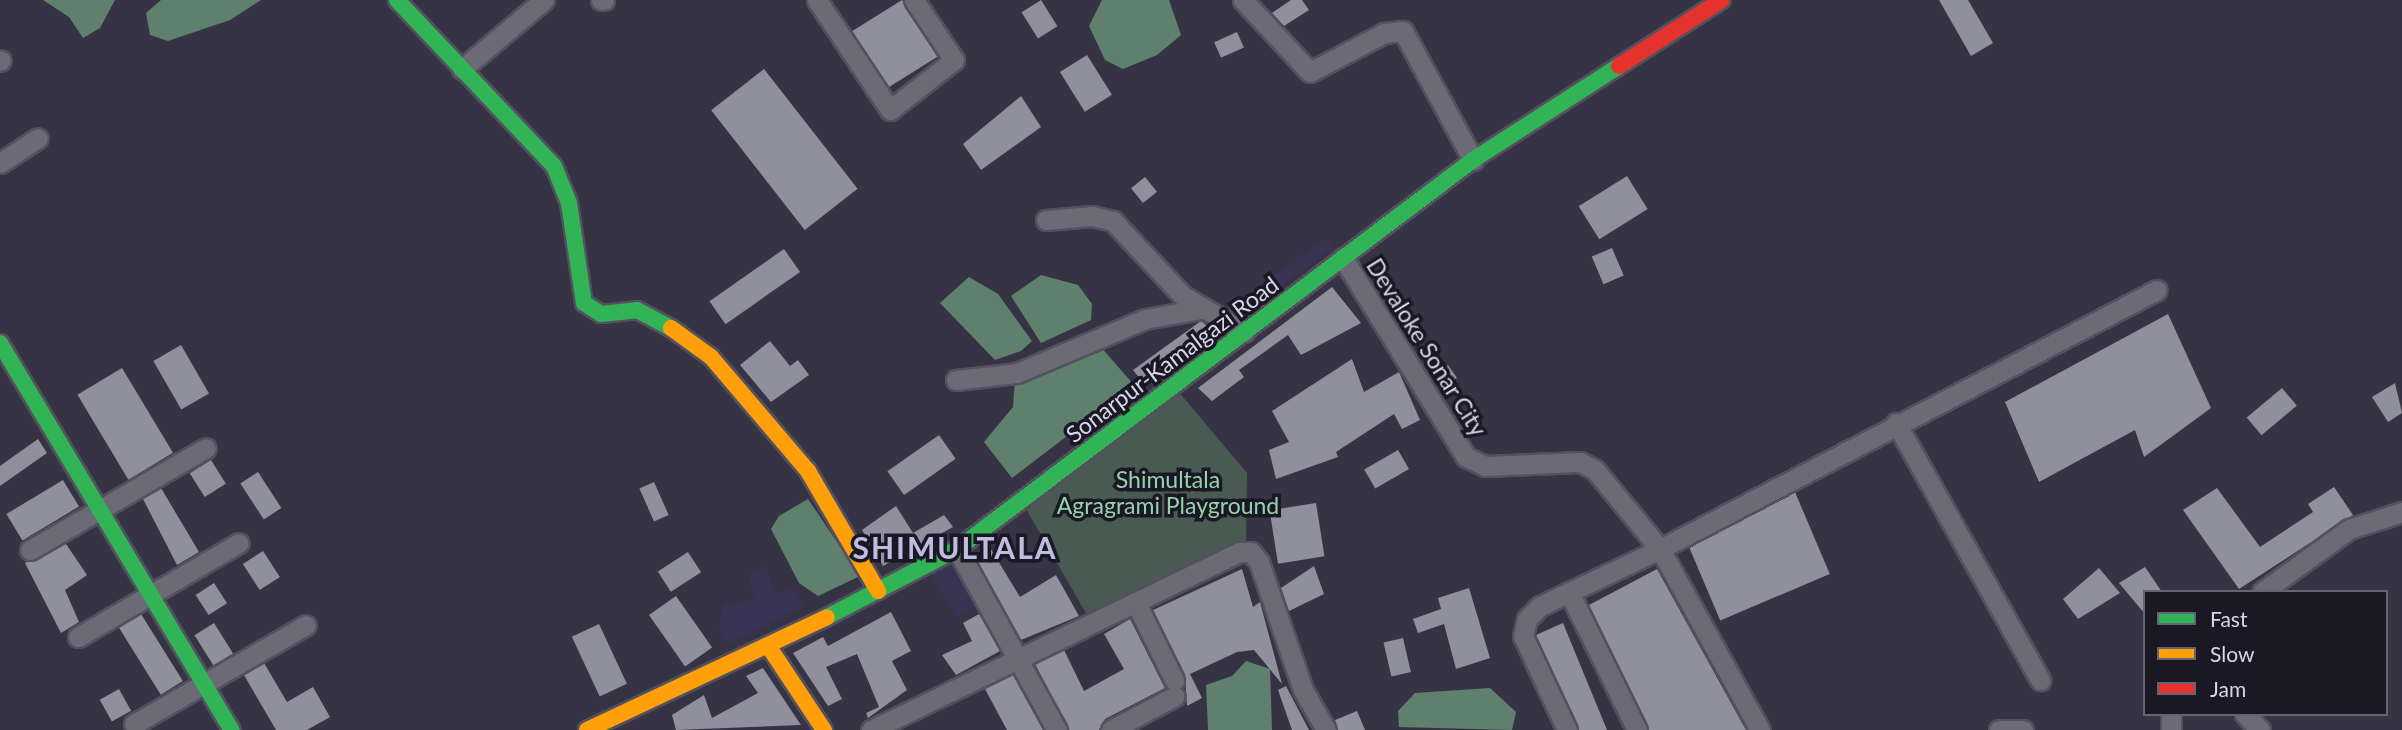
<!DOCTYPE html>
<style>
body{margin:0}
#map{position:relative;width:2402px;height:730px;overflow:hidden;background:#363444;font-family:Lato,sans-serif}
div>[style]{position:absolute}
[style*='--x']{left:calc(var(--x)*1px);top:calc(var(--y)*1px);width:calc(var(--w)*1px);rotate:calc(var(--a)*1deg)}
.built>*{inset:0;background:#393454;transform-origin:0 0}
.green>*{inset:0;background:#485a51}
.water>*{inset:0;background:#60806e}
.building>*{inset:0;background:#908f9d;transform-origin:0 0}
.roads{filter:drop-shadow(2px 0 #53515f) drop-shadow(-2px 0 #53515f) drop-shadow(0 2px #53515f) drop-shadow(0 -2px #53515f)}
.street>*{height:19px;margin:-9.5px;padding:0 9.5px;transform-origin:9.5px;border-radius:9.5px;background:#6c6a77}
.fast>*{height:16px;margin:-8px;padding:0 8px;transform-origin:8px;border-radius:8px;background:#30b455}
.slow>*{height:16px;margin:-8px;padding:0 8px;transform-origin:8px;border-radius:8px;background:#ff9f0a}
.jam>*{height:16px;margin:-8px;padding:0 8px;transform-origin:8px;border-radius:8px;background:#e5322d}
span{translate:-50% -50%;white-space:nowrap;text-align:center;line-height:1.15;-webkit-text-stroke:7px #1a1825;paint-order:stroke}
.street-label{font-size:23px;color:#d8d6e8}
.park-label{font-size:23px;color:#96d2ad}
.district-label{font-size:30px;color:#bfbcdf;font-weight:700;letter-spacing:2px}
.legend{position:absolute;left:2143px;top:590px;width:245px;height:126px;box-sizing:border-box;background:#1a1825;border:2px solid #666473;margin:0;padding:9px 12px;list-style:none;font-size:21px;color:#d8d6e8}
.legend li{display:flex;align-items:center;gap:14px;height:35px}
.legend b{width:35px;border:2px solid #666473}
</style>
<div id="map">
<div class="built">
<div style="clip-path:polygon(1326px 239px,1333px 248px,1234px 320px,1225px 309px)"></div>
<div style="left:953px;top:561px;width:50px;height:26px;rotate:59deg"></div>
<div style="clip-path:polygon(765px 566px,775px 594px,793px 589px,804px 607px,728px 644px,718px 628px,724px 605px,756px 599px,748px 575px)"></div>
</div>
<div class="green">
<div style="clip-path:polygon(1178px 391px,1247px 473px,1246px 541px,1087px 615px,1026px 509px)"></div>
</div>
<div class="water">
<div style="clip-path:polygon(43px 0,115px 0,100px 28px,83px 38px,69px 17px)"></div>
<div style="clip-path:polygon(161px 0,261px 0,230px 20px,168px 41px,150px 35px,146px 13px)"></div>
<div style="clip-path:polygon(1102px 0,1169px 0,1181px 35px,1157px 55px,1123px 69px,1105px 60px,1089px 26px)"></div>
<div style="clip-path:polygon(1041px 275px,1078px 285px,1092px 304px,1091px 320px,1041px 343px,1011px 296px)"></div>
<div style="clip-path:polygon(969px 277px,998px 294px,1032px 341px,1021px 351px,995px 360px,940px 303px)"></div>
<div style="clip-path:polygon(1100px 346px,1134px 385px,1012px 478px,984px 442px,1013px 407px,1015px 380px)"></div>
<div style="clip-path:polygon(808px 499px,860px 576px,818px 596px,799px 583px,771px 529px,779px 516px)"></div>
<div style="clip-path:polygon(1246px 661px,1270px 669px,1272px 730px,1208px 730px,1206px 685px,1232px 676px)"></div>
<div style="clip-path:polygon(1490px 688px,1516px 712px,1512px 730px,1399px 727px,1398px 711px,1415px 693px)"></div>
</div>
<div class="building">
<div style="left:902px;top:0;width:67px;height:59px;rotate:58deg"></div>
<div style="left:1041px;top:0;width:31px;height:23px;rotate:58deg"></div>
<div style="clip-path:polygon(1291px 0,1302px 0,1309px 10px,1284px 26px,1272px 13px)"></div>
<div style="clip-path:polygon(1939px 0,1968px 0,1993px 43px,1971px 56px)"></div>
<div style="left:1237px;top:32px;width:17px;height:25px;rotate:66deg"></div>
<div style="left:1087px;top:55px;width:47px;height:32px;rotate:58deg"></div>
<div style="left:764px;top:69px;width:152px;height:67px;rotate:52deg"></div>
<div style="clip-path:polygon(1021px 96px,1041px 127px,981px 170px,963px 144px)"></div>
<div style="left:1627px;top:176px;width:39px;height:57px;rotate:58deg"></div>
<div style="left:1145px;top:177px;width:19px;height:18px;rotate:51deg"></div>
<div style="left:1612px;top:248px;width:30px;height:22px;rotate:67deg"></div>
<div style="left:784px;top:249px;width:28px;height:91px;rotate:55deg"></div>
<div style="clip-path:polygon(1332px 287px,1361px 323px,1301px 355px,1288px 335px,1239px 370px,1244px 377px,1212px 401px,1198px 388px)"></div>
<div style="clip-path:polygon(2168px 314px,2211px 408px,2144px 457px,2135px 430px,2039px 482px,2005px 402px)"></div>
<div style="clip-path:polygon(1201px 321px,1216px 333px,1146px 386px,1133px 370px)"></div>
<div style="clip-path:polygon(770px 341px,790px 366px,798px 360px,809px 375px,771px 402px,740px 365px)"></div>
<div style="left:181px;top:345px;width:56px;height:32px;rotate:60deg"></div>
<div style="clip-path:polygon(1352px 359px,1364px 392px,1399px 372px,1420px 420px,1402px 429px,1394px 414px,1336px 452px,1338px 457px,1276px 479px,1269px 450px,1289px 442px,1272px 411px)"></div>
<div style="clip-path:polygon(1423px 359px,1433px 375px,1448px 365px,1457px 378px,1439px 389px)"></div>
<div style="left:122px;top:368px;width:99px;height:52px;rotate:59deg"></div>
<div style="clip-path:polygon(2395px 383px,2402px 413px,2388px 422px,2372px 397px)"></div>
<div style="left:2282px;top:388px;width:23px;height:46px;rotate:50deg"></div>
<div style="left:939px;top:435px;width:29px;height:63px;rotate:55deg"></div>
<div style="clip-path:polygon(38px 439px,47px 453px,0 486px,0 466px)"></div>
<div style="left:1398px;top:450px;width:22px;height:39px;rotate:60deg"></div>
<div style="left:211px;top:460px;width:28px;height:25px;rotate:58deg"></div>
<div style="left:258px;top:472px;width:43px;height:21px;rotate:57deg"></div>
<div style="left:63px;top:480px;width:31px;height:66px;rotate:59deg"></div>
<div style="left:654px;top:482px;width:36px;height:16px;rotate:66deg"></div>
<div style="clip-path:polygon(2334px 487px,2353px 515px,2239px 589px,2183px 510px,2217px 488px,2260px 547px,2313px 512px,2308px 504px)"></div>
<div style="clip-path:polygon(161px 488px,199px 552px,177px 565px,143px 499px)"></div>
<div style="left:1795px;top:492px;width:89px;height:119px;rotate:67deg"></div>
<div style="left:1316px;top:503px;width:54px;height:47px;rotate:81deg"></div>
<div style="clip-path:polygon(896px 506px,913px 533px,944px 515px,953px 527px,883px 566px,862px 530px)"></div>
<div style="clip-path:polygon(66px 544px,87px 575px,65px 590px,79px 622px,61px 633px,25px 563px)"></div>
<div style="clip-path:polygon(989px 546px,1020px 597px,1056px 575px,1079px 616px,1021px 640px,975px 556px)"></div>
<div style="left:263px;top:551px;width:31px;height:24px;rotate:57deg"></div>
<div style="left:688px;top:552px;width:24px;height:36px;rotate:57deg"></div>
<div style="clip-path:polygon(1314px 566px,1324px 594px,1289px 611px,1281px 588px)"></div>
<div style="clip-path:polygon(2145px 567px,2162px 592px,2145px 592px,2145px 614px,2119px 583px)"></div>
<div style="clip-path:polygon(2099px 568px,2120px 593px,2078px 619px,2063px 599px)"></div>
<div style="clip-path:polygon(1242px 569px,1253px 607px,1260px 602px,1282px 684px,1254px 650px,1237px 652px,1190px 674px,1202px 698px,1187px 706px,1185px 675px,1153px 610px)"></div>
<div style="clip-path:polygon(1657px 569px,1746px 730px,1649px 730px,1589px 605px)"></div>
<div style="left:214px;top:583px;width:24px;height:22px;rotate:57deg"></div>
<div style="clip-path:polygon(1469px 588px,1490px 658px,1456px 669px,1444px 624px,1418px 633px,1413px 619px,1441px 609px,1438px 598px)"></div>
<div style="left:676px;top:596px;width:63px;height:33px;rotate:55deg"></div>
<div style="clip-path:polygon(891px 612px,911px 651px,892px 661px,907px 690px,868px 718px,866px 713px,879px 707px,857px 654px,826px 667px,842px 699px,828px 706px,793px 653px,823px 637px,828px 646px)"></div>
<div style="left:141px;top:614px;width:79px;height:26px;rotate:58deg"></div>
<div style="clip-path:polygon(979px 614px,1000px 651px,956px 675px,942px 655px,972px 641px,963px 623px)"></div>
<div style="clip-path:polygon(1130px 619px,1165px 688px,1105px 719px,1099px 730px,1069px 730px,1035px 664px,1064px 650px,1084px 691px,1124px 669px,1104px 634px)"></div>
<div style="left:214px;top:623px;width:36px;height:23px;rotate:58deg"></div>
<div style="clip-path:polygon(1563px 623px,1607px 730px,1579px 730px,1536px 635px)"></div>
<div style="left:599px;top:624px;width:66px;height:30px;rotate:65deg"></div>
<div style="left:1403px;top:638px;width:35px;height:20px;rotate:77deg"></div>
<div style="clip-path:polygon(264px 663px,287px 702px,313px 687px,330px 717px,307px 730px,276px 730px,244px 675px)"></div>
<div style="clip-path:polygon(763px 668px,801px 725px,676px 730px,672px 715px,704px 695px,712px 718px,758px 693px,746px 676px)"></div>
<div style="clip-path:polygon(1013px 675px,1043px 730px,1007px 730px,985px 689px)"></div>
<div style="clip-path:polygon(1286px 686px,1309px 730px,1292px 730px,1278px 690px)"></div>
<div style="left:119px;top:689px;width:25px;height:22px;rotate:61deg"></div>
<div style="clip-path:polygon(1357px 711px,1365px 730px,1338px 730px,1335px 720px)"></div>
</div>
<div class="roads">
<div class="street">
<div style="--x:601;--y:0;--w:3;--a:0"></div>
<div style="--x:817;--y:0;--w:132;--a:56.4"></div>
<div style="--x:890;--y:110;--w:81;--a:-38"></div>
<div style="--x:954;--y:60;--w:72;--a:-123.7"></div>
<div style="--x:1243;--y:0;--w:98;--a:47.1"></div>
<div style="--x:1310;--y:72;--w:84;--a:-27.8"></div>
<div style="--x:1384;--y:33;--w:19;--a:-6"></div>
<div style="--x:1403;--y:31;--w:147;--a:61.5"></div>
<div style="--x:0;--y:61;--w:1;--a:-45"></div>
<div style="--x:462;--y:69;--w:107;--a:-40.1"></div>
<div style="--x:0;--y:163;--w:45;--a:-33.3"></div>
<div style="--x:1046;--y:220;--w:46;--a:-5"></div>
<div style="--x:1092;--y:216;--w:22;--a:13"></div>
<div style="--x:1113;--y:221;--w:103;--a:47"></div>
<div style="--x:1183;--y:296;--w:71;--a:30.5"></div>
<div style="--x:1343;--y:258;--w:234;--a:58.3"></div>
<div style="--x:1466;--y:457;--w:21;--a:25"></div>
<div style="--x:1485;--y:466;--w:95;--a:-2.4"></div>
<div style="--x:1580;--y:462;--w:17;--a:28"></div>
<div style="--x:1595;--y:470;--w:102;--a:50.6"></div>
<div style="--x:1660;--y:549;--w:133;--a:154.6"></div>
<div style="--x:1540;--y:606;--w:18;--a:135"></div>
<div style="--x:1527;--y:619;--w:17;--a:103"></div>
<div style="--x:1523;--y:636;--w:104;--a:64.9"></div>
<div style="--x:956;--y:380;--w:61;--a:-6.5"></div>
<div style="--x:1017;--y:373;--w:139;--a:-22.9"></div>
<div style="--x:1145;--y:319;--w:57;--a:-10.1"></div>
<div style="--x:1896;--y:423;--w:295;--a:60.7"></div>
<div style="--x:957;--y:549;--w:207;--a:61.1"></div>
<div style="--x:30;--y:550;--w:203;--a:-30.1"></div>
<div style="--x:1569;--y:592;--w:154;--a:63.8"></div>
<div style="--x:2262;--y:592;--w:107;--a:-35.9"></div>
<div style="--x:2349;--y:529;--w:56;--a:-17.8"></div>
<div style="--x:1136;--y:603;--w:86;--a:63.7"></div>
<div style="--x:78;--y:637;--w:186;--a:-30.3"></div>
<div style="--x:2245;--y:714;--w:22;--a:47"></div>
<div style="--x:134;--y:724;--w:198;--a:-29.9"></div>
<div style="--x:871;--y:730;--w:409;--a:-25.8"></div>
<div style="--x:1239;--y:552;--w:12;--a:0"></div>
<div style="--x:1251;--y:552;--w:13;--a:51"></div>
<div style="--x:1259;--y:562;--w:135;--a:71"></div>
<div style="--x:1303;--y:690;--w:46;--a:60.1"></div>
<div style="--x:1111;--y:730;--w:72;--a:-28"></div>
<div style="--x:1760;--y:730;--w:207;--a:-118.9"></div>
<div style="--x:1660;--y:549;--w:560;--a:-27.53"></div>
<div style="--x:1999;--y:730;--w:24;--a:0"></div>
<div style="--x:2171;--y:730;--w:16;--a:-90"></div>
</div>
<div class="fast">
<div style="--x:397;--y:0;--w:228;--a:46.6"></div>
<div style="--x:554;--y:166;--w:40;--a:68"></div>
<div style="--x:569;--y:203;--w:101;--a:81.5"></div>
<div style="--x:584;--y:303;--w:20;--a:33"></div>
<div style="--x:601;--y:314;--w:36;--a:-6"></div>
<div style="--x:637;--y:310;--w:38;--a:28"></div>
<div style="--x:0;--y:343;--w:451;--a:59.1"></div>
<div style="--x:827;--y:617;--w:147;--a:-27.6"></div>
<div style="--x:957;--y:549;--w:646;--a:-37.01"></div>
<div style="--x:1473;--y:160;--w:174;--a:-32.8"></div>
</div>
<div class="slow">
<div style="--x:671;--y:328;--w:49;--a:35.9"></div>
<div style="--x:711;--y:357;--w:150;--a:49.6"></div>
<div style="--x:808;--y:471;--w:139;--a:59.7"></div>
<div style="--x:769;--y:647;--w:100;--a:56.5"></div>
<div style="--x:587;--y:730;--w:265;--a:-25.2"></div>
</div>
<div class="jam">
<div style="--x:1619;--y:66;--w:122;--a:-32.7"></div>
</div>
</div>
<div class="street-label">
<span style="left:1427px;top:347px;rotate:58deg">Devaloke Sonar City</span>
<span style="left:1172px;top:359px;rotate:-37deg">Sonarpur-Kamalgazi Road</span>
</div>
<div class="park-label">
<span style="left:1168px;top:492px">Shimultala<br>Agragrami Playground</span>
</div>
<div class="district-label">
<span style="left:955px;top:547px">SHIMULTALA</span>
</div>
<ul class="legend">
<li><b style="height:9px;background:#30b455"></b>Fast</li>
<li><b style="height:9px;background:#ff9f0a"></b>Slow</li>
<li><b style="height:9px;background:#e5322d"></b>Jam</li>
</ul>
</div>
